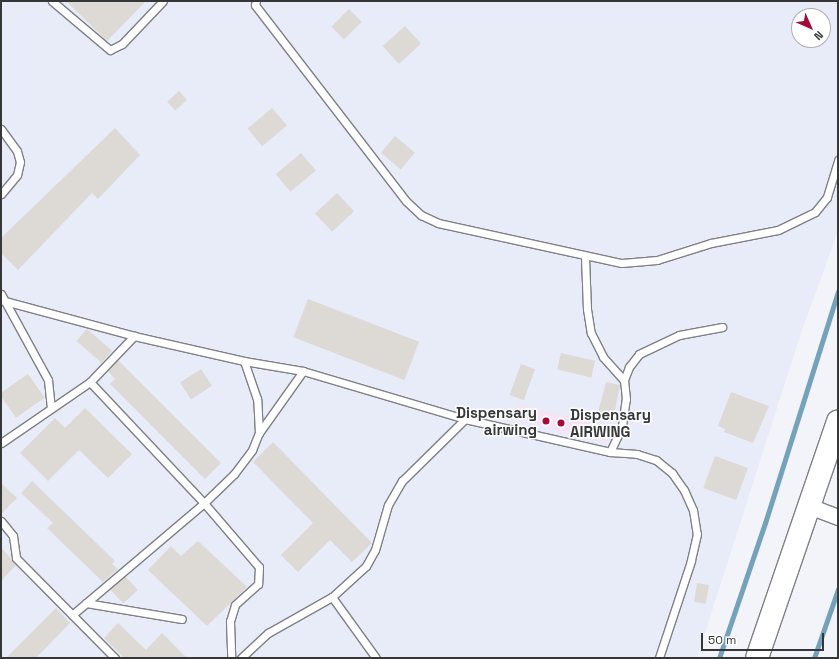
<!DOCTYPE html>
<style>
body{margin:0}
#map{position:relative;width:839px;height:659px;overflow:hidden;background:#f2f4f9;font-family:"Space Grotesk",sans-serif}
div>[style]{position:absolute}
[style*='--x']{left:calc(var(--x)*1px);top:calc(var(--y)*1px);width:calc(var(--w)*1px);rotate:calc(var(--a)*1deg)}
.built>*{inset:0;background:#e8ebf8}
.medical>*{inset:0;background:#f5e4f5;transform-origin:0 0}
.stream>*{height:5px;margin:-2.5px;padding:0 2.5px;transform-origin:2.5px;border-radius:2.5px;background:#75a2bb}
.building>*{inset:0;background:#ddd9d5;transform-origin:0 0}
.roads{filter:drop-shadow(1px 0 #7f8085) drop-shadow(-1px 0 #7f8085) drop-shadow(0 1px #7f8085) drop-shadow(0 -1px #7f8085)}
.service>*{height:7px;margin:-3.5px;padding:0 3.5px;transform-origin:3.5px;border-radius:3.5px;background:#fff}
.minor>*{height:15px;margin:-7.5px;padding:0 7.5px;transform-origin:7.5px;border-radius:7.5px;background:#fff}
.primary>*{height:22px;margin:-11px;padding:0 11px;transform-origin:11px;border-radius:11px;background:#fff}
.dots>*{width:11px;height:11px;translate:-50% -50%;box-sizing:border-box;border:2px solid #fff;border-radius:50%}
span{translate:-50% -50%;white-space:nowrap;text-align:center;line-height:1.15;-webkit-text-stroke:3px #fff;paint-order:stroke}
.poi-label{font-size:15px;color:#363739;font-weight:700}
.right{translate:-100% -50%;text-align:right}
.left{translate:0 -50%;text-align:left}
.frame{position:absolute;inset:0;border:2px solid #363739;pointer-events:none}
.north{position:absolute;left:791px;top:8px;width:40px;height:40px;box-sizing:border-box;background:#fff;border:1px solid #afafb0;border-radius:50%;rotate:135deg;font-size:11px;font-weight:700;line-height:16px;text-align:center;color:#363739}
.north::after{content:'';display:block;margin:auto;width:14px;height:18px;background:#a4093a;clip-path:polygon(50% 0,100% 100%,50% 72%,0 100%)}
.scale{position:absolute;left:701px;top:633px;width:123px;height:18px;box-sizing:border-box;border:2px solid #363739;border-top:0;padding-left:5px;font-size:12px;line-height:14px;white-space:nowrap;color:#363739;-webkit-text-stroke:3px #fff;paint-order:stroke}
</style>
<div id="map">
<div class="built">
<div style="clip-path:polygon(evenodd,1px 1px,838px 1px,838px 231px,800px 336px,697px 658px,1px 658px,1px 1px,799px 16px,823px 16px,823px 40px,799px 40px,799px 16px)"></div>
</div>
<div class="medical">
<div style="left:517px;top:404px;width:96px;height:16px;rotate:14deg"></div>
</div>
<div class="stream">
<div style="--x:719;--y:658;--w:143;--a:-71.2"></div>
<div style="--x:765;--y:523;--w:243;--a:-72.5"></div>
<div style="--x:814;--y:658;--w:73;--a:-70.8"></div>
</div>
<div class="building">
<div style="clip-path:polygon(66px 1px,146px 1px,107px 41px)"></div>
<div style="left:349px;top:9px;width:18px;height:25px;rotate:45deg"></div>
<div style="left:405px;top:26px;width:24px;height:30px;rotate:48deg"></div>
<div style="left:179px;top:91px;width:12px;height:16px;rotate:48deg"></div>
<div style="left:272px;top:108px;width:23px;height:32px;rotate:50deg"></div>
<div style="clip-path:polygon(115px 128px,140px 155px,98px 199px,92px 193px,18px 270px,1px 253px,1px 238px)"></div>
<div style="left:395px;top:136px;width:26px;height:22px;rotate:40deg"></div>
<div style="left:301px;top:153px;width:23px;height:33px;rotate:50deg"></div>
<div style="left:337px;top:193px;width:25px;height:30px;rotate:47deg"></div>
<div style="left:308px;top:299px;width:119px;height:41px;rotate:21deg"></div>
<div style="left:87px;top:329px;width:33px;height:16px;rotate:41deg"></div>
<div style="left:561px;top:353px;width:35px;height:17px;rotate:13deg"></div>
<div style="clip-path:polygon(118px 360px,221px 463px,205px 479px,110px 384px,115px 379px,108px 371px)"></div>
<div style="left:521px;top:364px;width:15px;height:33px;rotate:20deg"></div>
<div style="left:201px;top:369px;width:20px;height:25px;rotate:57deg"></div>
<div style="left:28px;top:374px;width:29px;height:35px;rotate:55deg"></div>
<div style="clip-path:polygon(606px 382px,620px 385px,613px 420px,597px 416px)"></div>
<div style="clip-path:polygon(731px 392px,769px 406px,753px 443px,724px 432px,725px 429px,718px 426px)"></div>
<div style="clip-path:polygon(85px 408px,132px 454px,108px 478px,79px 450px,48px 481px,20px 453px,55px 418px,65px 428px)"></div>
<div style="clip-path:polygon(273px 442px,372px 543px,352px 562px,330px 540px,298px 572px,281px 555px,313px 523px,253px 462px)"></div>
<div style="left:715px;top:456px;width:35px;height:34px;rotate:20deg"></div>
<div style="clip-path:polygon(32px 481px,115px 561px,112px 564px,118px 569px,103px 582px,47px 528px,53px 523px,21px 493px)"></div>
<div style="clip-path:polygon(1px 483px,17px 498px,1px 514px)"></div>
<div style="clip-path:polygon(198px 541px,247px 587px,207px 626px,148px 570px,171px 546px,181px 556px)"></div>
<div style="clip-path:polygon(1px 547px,16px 565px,1px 581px)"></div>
<div style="left:125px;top:576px;width:19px;height:20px;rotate:47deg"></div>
<div style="left:697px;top:583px;width:12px;height:19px;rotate:9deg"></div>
<div style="clip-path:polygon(56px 608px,70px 623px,36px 658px,6px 658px)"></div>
<div style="clip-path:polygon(118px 623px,146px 650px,162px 633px,187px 658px,124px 658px,104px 638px)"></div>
</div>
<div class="roads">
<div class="service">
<div style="--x:52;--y:1;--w:76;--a:40.2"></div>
<div style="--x:110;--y:50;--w:13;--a:-27"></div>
<div style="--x:122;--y:44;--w:59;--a:-46.4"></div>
<div style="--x:256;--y:1;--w:4;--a:104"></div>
<div style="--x:255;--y:5;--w:247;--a:52.4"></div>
<div style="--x:406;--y:201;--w:21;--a:43"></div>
<div style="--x:421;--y:215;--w:19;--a:25"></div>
<div style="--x:438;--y:223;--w:188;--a:12.3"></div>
<div style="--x:622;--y:263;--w:35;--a:-5"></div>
<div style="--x:657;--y:260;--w:57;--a:-17.5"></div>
<div style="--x:711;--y:243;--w:68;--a:-11"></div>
<div style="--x:778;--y:230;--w:41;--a:-25.9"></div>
<div style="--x:815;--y:212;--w:19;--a:-51"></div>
<div style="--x:827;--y:197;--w:39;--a:-73"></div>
<div style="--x:1;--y:129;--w:27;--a:54"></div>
<div style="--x:17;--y:151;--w:11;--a:75"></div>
<div style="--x:20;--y:162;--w:13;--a:103"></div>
<div style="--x:17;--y:175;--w:25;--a:130"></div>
<div style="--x:585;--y:257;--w:52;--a:87.8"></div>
<div style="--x:587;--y:309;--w:24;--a:81"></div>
<div style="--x:591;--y:333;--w:27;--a:63"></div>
<div style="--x:603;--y:357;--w:31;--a:48"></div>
<div style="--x:1;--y:294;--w:98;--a:61.3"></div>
<div style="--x:48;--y:380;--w:27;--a:84"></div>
<div style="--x:1;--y:300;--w:138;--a:15.1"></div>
<div style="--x:134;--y:336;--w:113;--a:12.8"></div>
<div style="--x:244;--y:361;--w:60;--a:9.6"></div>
<div style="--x:303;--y:371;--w:169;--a:16.5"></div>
<div style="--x:465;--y:419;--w:149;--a:12.8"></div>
<div style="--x:610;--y:452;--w:27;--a:4"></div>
<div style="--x:637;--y:454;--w:20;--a:18"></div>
<div style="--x:656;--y:460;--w:21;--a:39"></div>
<div style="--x:672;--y:473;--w:21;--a:55"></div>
<div style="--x:684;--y:490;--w:22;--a:66"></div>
<div style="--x:693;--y:510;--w:24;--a:81"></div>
<div style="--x:697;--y:534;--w:28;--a:103"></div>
<div style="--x:691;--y:561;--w:102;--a:108.3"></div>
<div style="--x:90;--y:382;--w:166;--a:46.7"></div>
<div style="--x:204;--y:503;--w:84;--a:49.3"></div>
<div style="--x:259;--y:567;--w:17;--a:93"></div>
<div style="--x:258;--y:584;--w:31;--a:138"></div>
<div style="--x:235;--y:605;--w:17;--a:107"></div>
<div style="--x:230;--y:621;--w:37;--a:88"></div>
<div style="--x:259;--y:433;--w:76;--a:-54.6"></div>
<div style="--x:1;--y:443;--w:108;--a:-34.4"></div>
<div style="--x:90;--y:382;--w:64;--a:-46.3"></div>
<div style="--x:610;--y:452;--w:29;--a:-65"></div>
<div style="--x:622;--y:426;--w:27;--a:-82"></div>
<div style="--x:626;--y:399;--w:19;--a:-96"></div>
<div style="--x:624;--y:380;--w:14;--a:-69"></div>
<div style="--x:629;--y:367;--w:16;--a:-52"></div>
<div style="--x:639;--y:354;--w:44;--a:-25.4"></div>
<div style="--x:679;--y:335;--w:44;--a:-10.5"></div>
<div style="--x:1;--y:521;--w:19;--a:51"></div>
<div style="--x:13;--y:536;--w:22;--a:82"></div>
<div style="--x:16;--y:558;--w:141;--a:45.3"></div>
<div style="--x:332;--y:597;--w:75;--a:54.2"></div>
<div style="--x:86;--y:603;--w:97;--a:9.5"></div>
<div style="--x:72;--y:615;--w:173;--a:-40.3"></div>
<div style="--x:204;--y:503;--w:42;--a:-44"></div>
<div style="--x:234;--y:474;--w:30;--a:-53"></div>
<div style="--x:252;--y:450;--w:18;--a:-68"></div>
<div style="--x:259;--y:433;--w:34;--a:-93"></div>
<div style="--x:257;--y:399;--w:40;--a:-108.9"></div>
<div style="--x:241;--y:658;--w:37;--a:-43"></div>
<div style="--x:268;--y:633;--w:73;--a:-29.4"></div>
<div style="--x:332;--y:597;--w:46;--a:-42.4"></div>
<div style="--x:366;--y:566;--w:18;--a:-61"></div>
<div style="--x:375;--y:550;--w:47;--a:-73.9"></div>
<div style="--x:388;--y:505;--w:28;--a:-60"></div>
<div style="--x:402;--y:481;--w:88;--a:-44.5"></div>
</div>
<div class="minor">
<div style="--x:809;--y:506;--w:31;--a:21"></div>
</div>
<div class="primary">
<div style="--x:757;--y:658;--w:250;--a:-71.1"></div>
</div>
</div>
<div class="dots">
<div style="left:546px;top:421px;background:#a4093a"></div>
<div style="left:561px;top:423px;background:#a4093a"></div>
</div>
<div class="poi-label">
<span class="right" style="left:537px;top:421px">Dispensary<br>airwing</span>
<span class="left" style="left:570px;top:423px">Dispensary<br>AIRWING</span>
</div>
<div class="frame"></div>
<div class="north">N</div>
<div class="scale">50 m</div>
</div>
